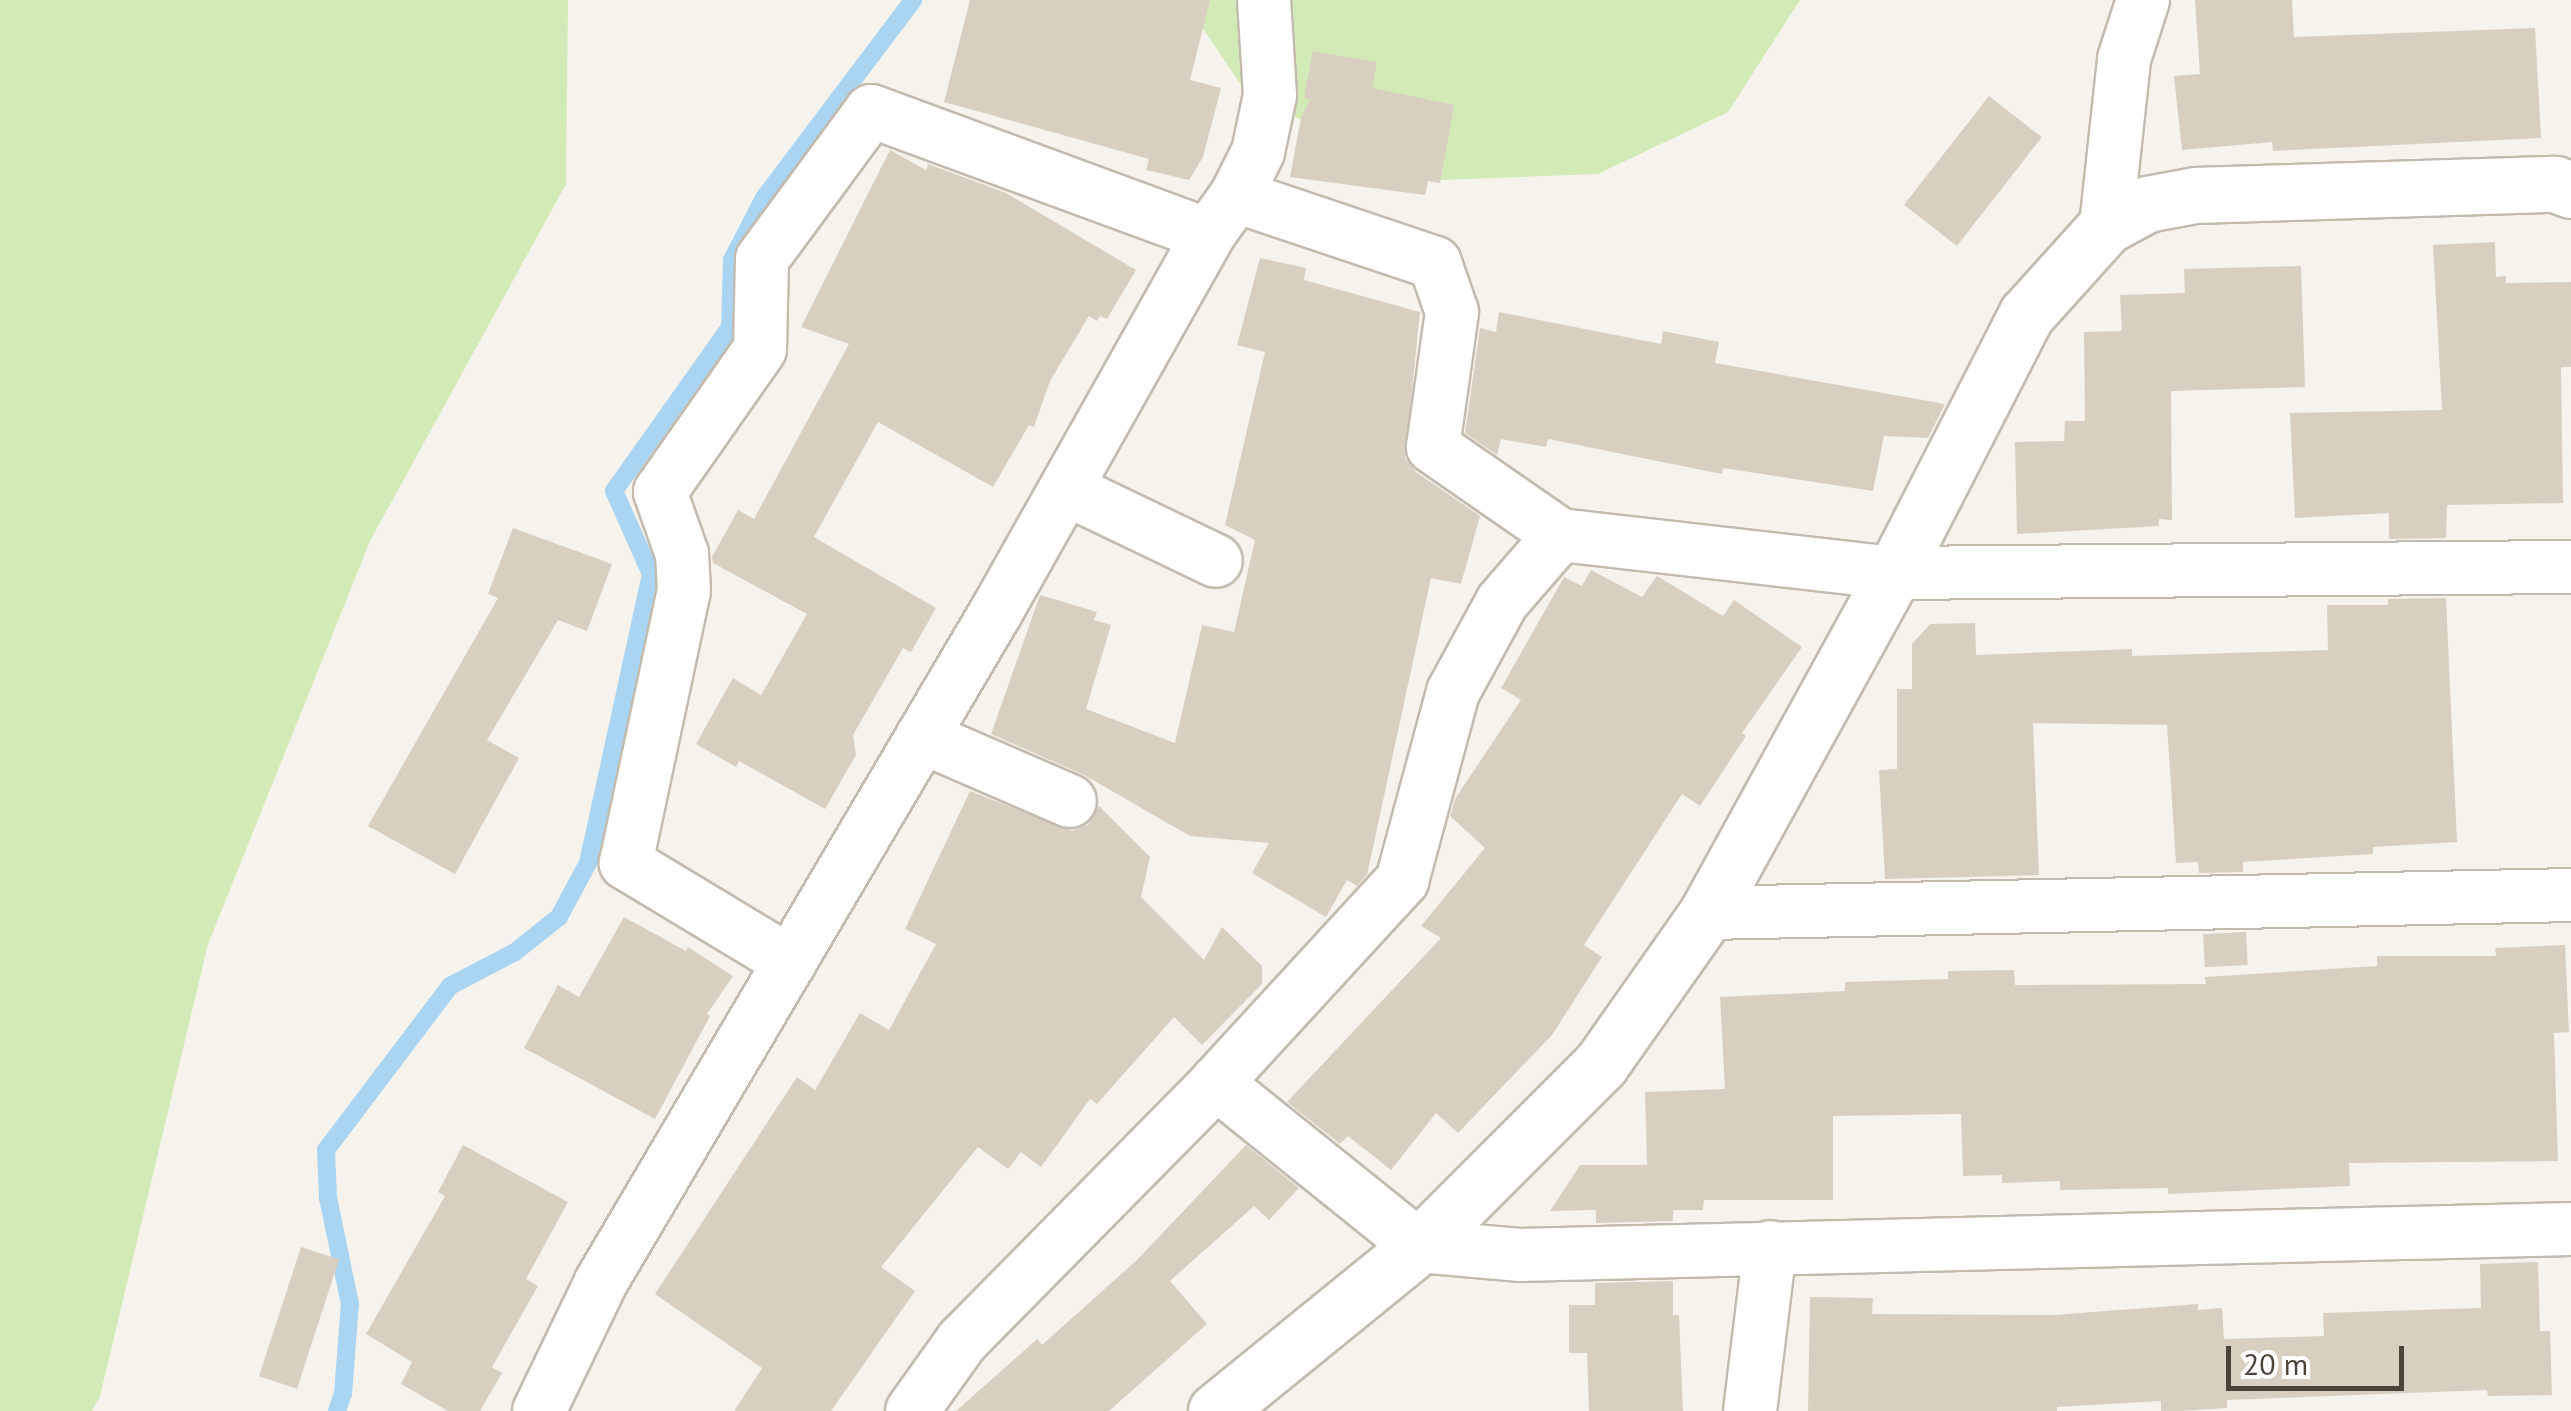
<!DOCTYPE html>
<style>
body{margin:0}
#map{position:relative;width:2571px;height:1411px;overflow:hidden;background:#f6f3ec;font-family:"PT Sans",sans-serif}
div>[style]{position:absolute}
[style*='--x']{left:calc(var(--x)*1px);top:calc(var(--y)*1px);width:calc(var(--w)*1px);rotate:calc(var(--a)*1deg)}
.green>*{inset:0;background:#d2eab5}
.stream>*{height:18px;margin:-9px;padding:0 9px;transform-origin:9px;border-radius:9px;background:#a9d4f2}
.building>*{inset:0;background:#d8cfc1;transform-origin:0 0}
.roads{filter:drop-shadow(2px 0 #c2bbae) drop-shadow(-2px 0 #c2bbae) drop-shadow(0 2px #c2bbae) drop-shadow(0 -2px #c2bbae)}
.minor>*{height:52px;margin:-26px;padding:0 26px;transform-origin:26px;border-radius:26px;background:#fff}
.tertiary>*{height:55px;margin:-27.5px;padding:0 27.5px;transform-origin:27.5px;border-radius:27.5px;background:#fff}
span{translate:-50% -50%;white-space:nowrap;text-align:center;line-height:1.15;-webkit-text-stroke:8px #fff;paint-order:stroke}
.scale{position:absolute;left:2226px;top:1346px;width:178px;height:45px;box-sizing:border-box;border:5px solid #4b4439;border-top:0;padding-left:12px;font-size:30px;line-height:35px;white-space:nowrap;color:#4b4439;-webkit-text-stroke:8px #fff;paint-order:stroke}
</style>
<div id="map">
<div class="green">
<div style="clip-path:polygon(0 0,568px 0,566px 184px,370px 541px,208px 944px,100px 1396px,92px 1411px,0 1411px)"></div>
<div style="clip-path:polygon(1184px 0,1800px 0,1728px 112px,1598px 174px,1442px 180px,1249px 97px)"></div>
</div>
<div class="stream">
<div style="--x:337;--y:1411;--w:18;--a:-71"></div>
<div style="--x:343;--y:1394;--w:90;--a:-85.6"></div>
<div style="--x:350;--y:1304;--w:108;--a:-101.7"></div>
<div style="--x:328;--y:1198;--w:48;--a:-92.4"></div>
<div style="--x:326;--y:1150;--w:206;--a:-52.9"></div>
<div style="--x:450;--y:986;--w:73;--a:-27.6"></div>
<div style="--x:515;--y:952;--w:56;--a:-38.5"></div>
<div style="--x:559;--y:917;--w:61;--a:-61.8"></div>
<div style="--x:588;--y:863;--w:296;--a:-77.7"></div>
<div style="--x:651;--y:574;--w:91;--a:-114"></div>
<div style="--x:614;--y:491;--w:201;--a:-54.7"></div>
<div style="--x:730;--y:327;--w:67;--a:-88.3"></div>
<div style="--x:732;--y:260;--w:70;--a:-62.7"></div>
<div style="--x:764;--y:198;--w:248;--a:-53"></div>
</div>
<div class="building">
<div style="clip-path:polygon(970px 0,1210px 0,1190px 80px,1221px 88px,1203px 157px,1189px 180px,1146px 170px,1149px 159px,944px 102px)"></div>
<div style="clip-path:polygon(2195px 0,2292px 0,2294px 37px,2535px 28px,2541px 138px,2273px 151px,2272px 142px,2182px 150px,2174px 76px,2200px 74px)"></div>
<div style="clip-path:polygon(1313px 51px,1377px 62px,1372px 88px,1454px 105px,1440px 183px,1428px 181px,1425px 195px,1290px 177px,1301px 118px,1310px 100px,1304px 97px)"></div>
<div style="left:1989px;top:96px;width:67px;height:138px;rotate:38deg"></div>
<div style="clip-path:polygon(890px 150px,926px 170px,928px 164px,1006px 193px,1136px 270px,1107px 319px,1100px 316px,1097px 321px,1089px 316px,1050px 381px,1034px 427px,1029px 425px,993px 487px,878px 422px,814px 537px,936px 608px,911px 652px,903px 648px,853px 735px,856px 755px,825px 809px,739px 761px,736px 767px,696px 744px,733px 678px,761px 695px,807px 614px,713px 563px,712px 557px,738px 510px,754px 519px,849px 344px,801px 327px)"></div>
<div style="clip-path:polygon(2495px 242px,2496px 277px,2506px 276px,2506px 283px,2571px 282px,2571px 367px,2561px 367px,2563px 503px,2447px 505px,2446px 538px,2389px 539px,2389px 513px,2295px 518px,2290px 413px,2442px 410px,2433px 245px)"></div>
<div style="clip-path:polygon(1260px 258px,1306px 268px,1304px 280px,1420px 312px,1405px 458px,1416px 472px,1480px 516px,1461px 584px,1431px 578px,1367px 875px,1357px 886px,1347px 880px,1326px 917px,1252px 873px,1269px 843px,1190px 836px,1086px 776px,991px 734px,1040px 595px,1097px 612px,1094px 620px,1111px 625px,1086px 709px,1175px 743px,1202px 625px,1234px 632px,1255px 540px,1225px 525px,1265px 352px,1237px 345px)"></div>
<div style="clip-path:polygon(2301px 266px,2305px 387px,2171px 391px,2172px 520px,2159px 519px,2159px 526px,2017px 534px,2015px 442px,2064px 441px,2065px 421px,2085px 421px,2084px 332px,2122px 331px,2120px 295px,2185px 293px,2184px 269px)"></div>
<div style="clip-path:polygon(1499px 312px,1661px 344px,1663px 331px,1719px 342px,1715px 363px,1945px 404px,1928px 438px,1884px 436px,1873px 491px,1723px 468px,1722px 474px,1548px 439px,1546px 447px,1501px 439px,1497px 455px,1465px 433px,1480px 328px,1496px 332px)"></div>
<div style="clip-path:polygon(513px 528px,612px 564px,587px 631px,558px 620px,487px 740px,519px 758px,455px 874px,368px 826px,498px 598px,488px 594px)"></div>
<div style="clip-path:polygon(1591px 570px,1642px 597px,1657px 576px,1723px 616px,1734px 600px,1802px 647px,1742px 733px,1746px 736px,1700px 806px,1682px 794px,1584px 945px,1602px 957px,1552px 1035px,1458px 1133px,1436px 1113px,1391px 1170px,1348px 1136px,1340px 1144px,1287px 1102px,1441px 938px,1421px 926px,1485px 848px,1450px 816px,1455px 799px,1521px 700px,1501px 688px,1564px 577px,1582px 586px)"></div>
<div style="clip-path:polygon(2446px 598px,2457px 842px,2373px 847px,2373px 854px,2243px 862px,2243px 872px,2199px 873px,2198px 862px,2176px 863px,2167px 725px,2033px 723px,2039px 875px,1885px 879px,1879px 770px,1897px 769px,1897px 689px,1912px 689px,1912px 644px,1930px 624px,1975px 623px,1976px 655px,2132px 649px,2132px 656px,2328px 650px,2327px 605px,2388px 605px,2388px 599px)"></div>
<div style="clip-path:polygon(970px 791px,1072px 831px,1089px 824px,1099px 806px,1150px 857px,1141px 897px,1204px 960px,1222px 927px,1262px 966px,1262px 984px,1202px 1045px,1174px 1017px,1097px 1104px,1090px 1099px,1041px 1167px,1021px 1152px,1008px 1169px,978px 1147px,881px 1267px,915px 1291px,831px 1411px,734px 1411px,762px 1368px,655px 1294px,797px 1077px,815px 1090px,860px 1013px,889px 1030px,936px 944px,905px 929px)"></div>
<div style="clip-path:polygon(624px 917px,686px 951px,688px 947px,733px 976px,707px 1014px,710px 1016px,655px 1119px,524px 1048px,558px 985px,579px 997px)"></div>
<div style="left:2246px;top:932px;width:33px;height:43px;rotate:87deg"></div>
<div style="clip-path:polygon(2565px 945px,2569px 1032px,2554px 1033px,2558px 1161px,2349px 1163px,2350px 1186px,2168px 1194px,2168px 1188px,2060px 1190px,2060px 1181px,2002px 1183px,2002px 1175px,1963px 1176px,1961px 1114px,1833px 1116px,1833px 1200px,1704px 1200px,1703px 1210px,1673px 1210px,1673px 1221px,1596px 1223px,1596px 1210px,1550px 1211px,1580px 1165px,1647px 1165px,1645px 1092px,1725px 1089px,1720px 997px,1845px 991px,1845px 982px,1948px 979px,1948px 971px,2014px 970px,2015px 985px,2206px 984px,2205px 977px,2377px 966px,2377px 956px,2496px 956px,2495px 948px)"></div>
<div style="clip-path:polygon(463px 1145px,568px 1202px,526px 1279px,538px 1286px,492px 1367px,502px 1373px,480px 1411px,448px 1411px,401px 1384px,412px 1362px,366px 1334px,445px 1196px,438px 1192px)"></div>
<div style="clip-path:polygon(1246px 1145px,1299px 1188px,1269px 1220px,1254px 1206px,1170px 1281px,1207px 1324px,1109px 1411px,956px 1411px,1037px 1339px,1042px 1345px,1137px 1260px)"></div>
<div style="left:301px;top:1247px;width:40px;height:136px;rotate:18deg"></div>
<div style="clip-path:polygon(2538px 1262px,2540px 1331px,2550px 1331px,2552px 1395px,2488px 1396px,2487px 1390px,2227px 1400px,2227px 1408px,2181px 1411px,2161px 1411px,2161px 1401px,2057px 1407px,2057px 1411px,1808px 1411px,1810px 1297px,1873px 1298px,1872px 1314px,2054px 1315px,2198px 1304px,2198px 1310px,2222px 1308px,2224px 1339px,2324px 1336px,2323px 1313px,2481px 1308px,2480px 1264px)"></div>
<div style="clip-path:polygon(1673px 1281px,1673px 1315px,1679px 1315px,1683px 1411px,1589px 1411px,1587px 1353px,1569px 1353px,1569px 1305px,1595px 1305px,1595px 1283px)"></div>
</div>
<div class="roads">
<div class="minor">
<div style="--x:1236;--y:196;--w:210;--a:18.6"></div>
<div style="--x:1435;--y:263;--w:52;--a:70.9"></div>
<div style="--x:1452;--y:312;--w:136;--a:98"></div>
<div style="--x:1433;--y:447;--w:155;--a:34.7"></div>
<div style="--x:2106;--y:226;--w:168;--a:-83.8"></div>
<div style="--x:2124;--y:59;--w:62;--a:-72.1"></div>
<div style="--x:1066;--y:489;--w:166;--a:25.6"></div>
<div style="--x:922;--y:737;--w:161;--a:23.4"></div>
<div style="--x:1707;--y:913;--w:864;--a:-1.19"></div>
<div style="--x:790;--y:962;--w:192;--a:-148.9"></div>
<div style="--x:626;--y:863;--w:278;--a:-78"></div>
<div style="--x:684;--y:591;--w:37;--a:-93"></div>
<div style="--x:682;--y:554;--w:66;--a:-109.5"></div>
<div style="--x:660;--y:492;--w:174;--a:-55"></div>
<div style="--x:760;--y:349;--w:90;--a:-88.7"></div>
<div style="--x:762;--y:259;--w:184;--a:-53.6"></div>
<div style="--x:871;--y:111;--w:359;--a:20.2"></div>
<div style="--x:1216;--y:1083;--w:260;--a:38.8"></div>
<div style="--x:1419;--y:1246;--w:100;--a:5.1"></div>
<div style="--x:1519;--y:1255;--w:1052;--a:-1.42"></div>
<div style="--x:539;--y:1411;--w:143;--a:-64.3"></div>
<div style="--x:601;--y:1282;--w:778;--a:-59.48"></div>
<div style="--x:996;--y:612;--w:433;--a:-60.6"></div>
<div style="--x:1208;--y:235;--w:48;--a:-54.3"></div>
<div style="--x:1236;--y:196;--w:49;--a:-63.4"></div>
<div style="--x:1258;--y:152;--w:58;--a:-78.1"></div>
<div style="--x:1270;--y:95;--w:95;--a:-93.6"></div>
<div style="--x:912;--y:1411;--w:86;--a:-54.5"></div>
<div style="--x:962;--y:1341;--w:362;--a:-45.4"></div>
<div style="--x:1216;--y:1083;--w:275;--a:-47.4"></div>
<div style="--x:1402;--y:881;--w:196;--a:-74.9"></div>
<div style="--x:1453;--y:692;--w:102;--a:-61.4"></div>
<div style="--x:1502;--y:602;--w:89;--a:-49.1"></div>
<div style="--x:1560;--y:535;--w:336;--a:6.5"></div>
<div style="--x:1894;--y:573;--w:677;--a:-0.51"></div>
<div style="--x:1750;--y:1411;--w:165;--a:-83"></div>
</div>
<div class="tertiary">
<div style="--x:1216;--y:1411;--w:262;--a:-39.1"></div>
<div style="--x:1419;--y:1246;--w:257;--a:-45"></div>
<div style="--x:1601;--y:1064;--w:184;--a:-54.9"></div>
<div style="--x:1707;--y:913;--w:388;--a:-61.2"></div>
<div style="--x:1894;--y:573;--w:290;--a:-62.9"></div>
<div style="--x:2026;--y:315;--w:120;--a:-48"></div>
<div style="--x:2106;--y:226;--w:47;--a:-28.2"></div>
<div style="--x:2147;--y:204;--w:49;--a:-10.6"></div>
<div style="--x:2195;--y:195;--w:360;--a:-1.8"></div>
<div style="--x:2555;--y:184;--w:17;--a:21"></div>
</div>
</div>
<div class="scale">20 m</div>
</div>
